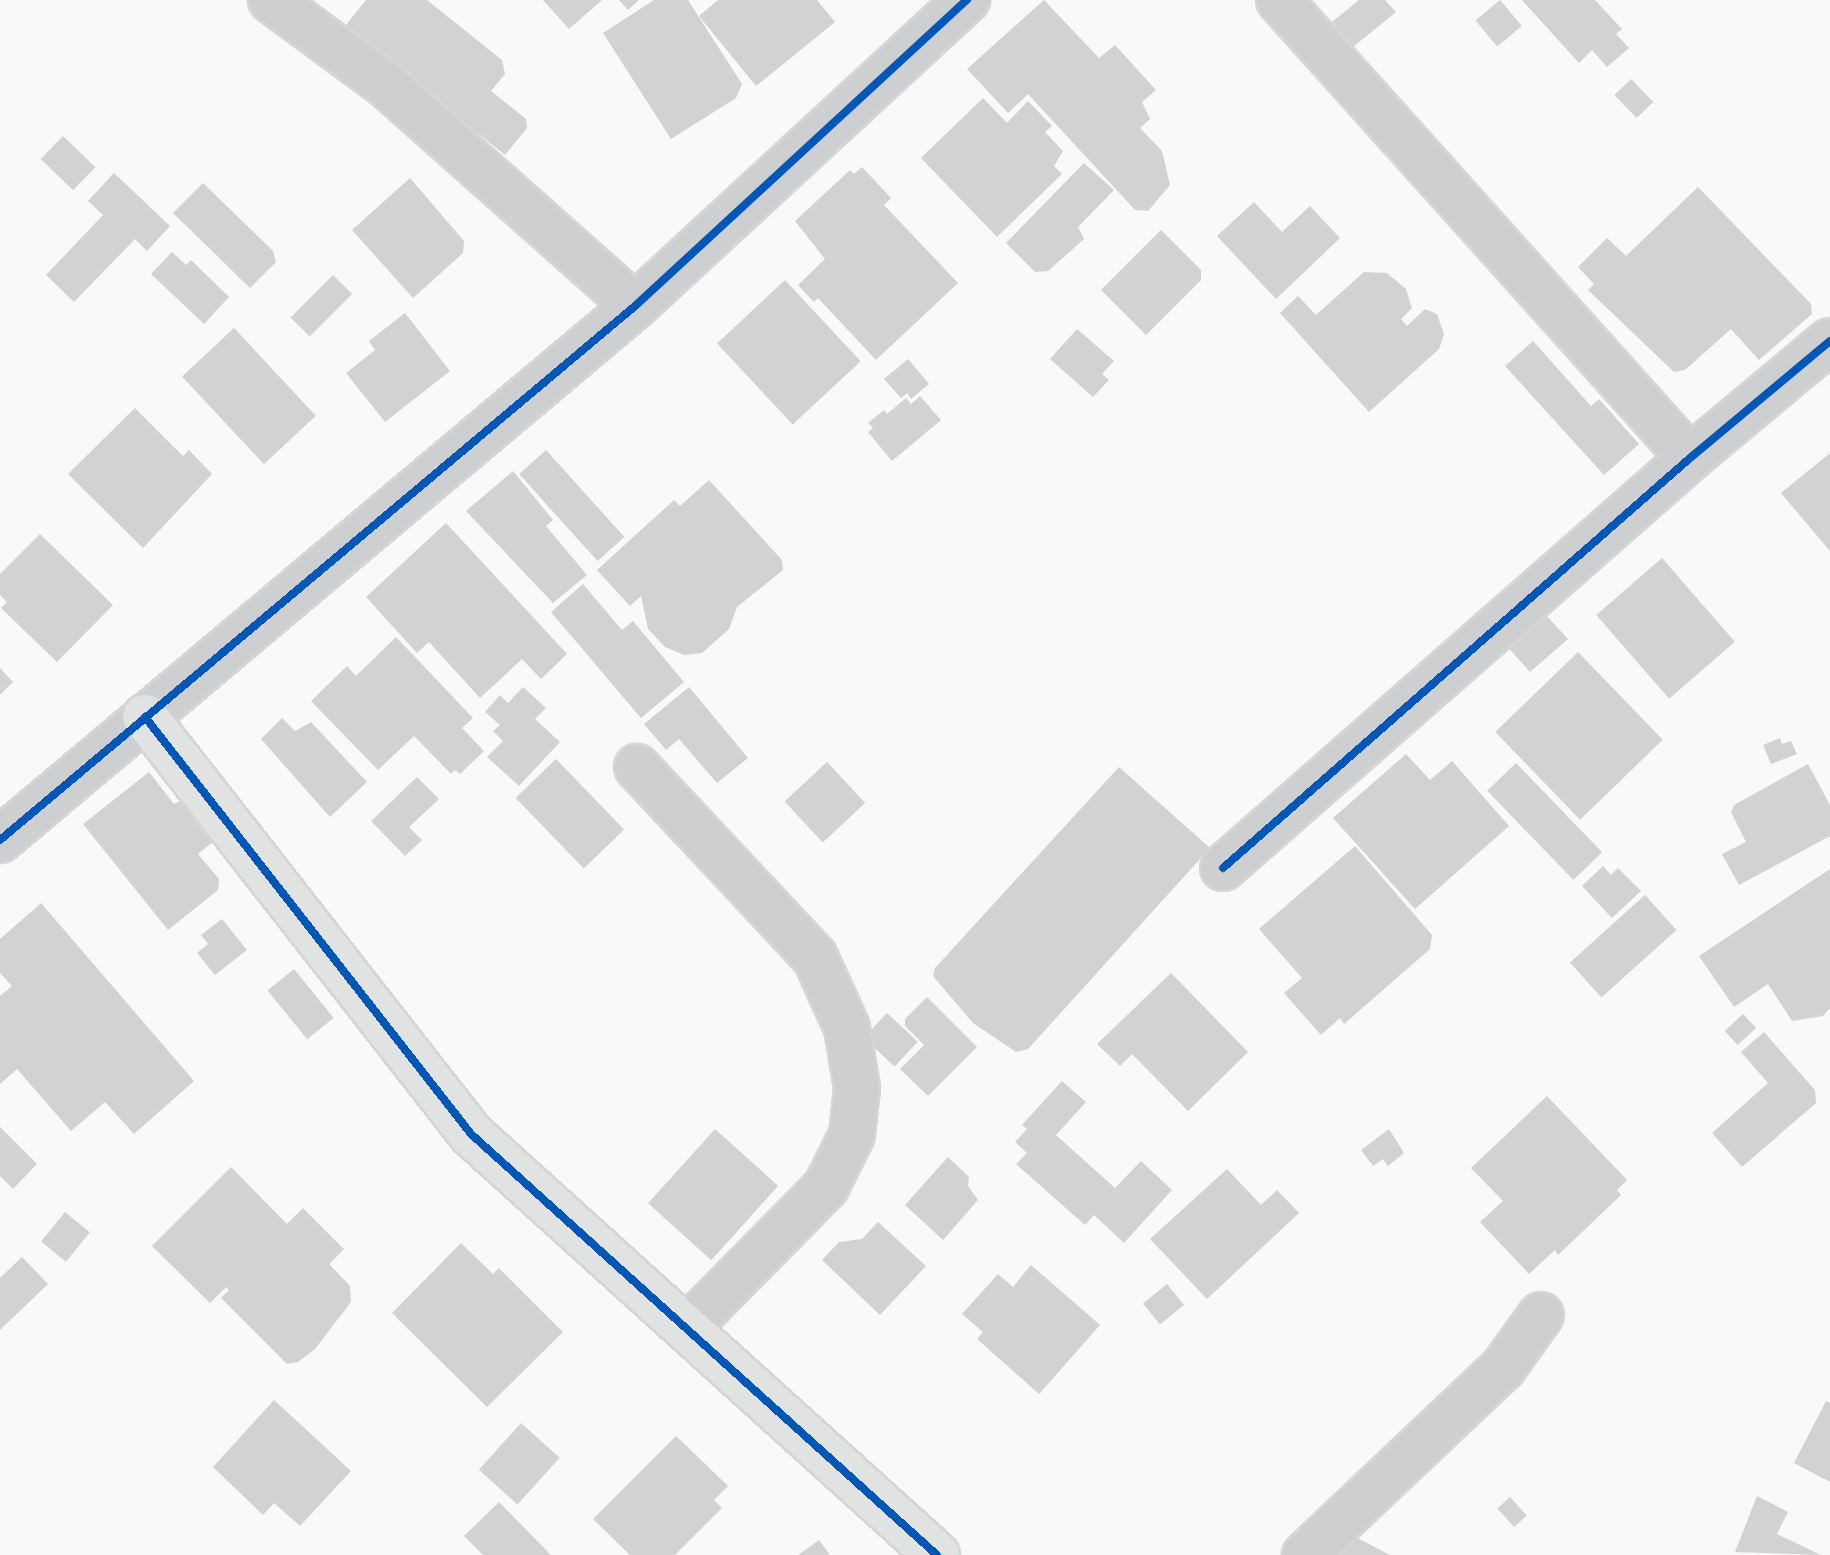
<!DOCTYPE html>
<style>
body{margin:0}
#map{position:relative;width:1830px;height:1555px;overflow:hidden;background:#f9f9f9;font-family:Rubik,sans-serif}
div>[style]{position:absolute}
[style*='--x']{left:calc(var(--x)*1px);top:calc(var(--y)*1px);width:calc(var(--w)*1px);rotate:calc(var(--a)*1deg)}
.building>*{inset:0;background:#d0d2d3;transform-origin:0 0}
.roads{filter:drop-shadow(2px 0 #d5d6d7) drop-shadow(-2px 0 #d5d6d7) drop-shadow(0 2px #d5d6d7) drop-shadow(0 -2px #d5d6d7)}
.street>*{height:44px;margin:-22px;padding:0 22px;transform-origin:22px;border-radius:22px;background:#cecfd0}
.secondary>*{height:44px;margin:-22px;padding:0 22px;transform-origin:22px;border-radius:22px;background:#e1e2e2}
.cycleway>*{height:8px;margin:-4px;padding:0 4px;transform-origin:4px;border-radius:4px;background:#0057b8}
span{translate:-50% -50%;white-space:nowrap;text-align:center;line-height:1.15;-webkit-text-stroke:8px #fff;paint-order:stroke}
</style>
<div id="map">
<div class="building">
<div style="clip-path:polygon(366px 0,427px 0,502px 60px,505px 74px,491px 91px,526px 119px,527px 128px,505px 155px,345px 26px)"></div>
<div style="clip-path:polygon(543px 0,602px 0,569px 29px)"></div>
<div style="clip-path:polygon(619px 0,639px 0,628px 10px)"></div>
<div style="clip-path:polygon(654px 0,688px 0,742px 84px,736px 98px,671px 139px,603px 33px)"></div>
<div style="clip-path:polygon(718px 0,817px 0,835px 22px,756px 86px,699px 16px)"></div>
<div style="clip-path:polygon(1044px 0,1099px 58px,1115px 45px,1156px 90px,1142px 102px,1150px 119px,1140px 128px,1162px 151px,1170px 185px,1148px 211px,1135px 210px,1028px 94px,1008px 113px,967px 69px)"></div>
<div style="clip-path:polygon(1359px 0,1385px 0,1396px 12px,1353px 47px,1332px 22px)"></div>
<div style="left:1500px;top:0;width:34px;height:32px;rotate:50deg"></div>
<div style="clip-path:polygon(1522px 0,1595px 0,1622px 29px,1616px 34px,1629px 48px,1607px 67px,1592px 50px,1579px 63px)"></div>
<div style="left:1631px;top:79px;width:32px;height:23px;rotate:46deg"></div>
<div style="clip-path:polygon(983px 98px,1007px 123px,1028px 101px,1052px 126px,1045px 132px,1063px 151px,1054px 166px,1062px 174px,997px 237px,921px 158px)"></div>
<div style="left:63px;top:136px;width:45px;height:32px;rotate:44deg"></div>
<div style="clip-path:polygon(1084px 163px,1114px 190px,1078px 227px,1084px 239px,1048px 271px,1035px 272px,1006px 243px)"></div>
<div style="clip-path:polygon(862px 167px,891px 198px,884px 205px,958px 283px,876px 360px,818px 298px,814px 302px,798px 285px,825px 259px,795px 221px,850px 170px,854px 174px)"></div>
<div style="clip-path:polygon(114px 173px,170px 226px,147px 251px,135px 239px,74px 302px,46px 275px,103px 215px,88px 201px)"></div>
<div style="clip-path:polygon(410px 178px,464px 241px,463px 253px,413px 298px,352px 230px)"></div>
<div style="clip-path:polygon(203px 183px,273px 251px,276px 262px,250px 288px,173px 213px)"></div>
<div style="clip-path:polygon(1698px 187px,1811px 304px,1812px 314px,1759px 360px,1731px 329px,1685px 370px,1674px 372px,1588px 290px,1594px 284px,1578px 267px,1607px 238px,1626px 256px)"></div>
<div style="clip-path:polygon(1254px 202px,1282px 232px,1310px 206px,1340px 238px,1276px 299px,1217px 236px)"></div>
<div style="clip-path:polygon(1161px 230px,1201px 270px,1201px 280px,1146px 335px,1101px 290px)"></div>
<div style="clip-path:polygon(172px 252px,186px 265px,191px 260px,229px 297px,204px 324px,151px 274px)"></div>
<div style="clip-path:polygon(1364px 272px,1387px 273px,1406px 289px,1412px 308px,1401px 319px,1407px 326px,1425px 309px,1437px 314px,1444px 334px,1439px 349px,1369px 412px,1280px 313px,1298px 296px,1316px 315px)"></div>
<div style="left:333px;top:275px;width:27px;height:60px;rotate:45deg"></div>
<div style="left:785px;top:280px;width:111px;height:93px;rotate:47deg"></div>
<div style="clip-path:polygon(405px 313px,450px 371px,385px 422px,346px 373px,375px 350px,369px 341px)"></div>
<div style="left:234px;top:328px;width:120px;height:71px;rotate:47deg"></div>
<div style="clip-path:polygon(1077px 329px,1114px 361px,1102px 374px,1109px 380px,1093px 397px,1050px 359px)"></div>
<div style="clip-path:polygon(1533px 341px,1591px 406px,1599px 399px,1639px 444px,1604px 475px,1505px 366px)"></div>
<div style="clip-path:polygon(908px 359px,929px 384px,911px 399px,907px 393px,901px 398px,884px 379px)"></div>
<div style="clip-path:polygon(920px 396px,941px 420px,892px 461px,868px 432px,873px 428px,868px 423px,884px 410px,887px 414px,906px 398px,911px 404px)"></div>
<div style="clip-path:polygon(135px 408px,183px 456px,189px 450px,212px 474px,143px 548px,68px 474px)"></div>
<div style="left:546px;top:450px;width:117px;height:36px;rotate:48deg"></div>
<div style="clip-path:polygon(1830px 453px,1830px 551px,1781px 493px)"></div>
<div style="clip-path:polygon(513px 471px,553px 520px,546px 526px,587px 575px,553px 603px,466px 511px)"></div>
<div style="clip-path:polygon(709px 480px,782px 560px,783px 570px,737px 607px,729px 629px,702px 653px,684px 655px,665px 647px,648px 629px,641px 596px,630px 606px,597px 570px,674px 500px,680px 506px)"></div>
<div style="clip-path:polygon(446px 523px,567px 654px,541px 679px,522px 659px,480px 698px,429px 642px,417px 653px,366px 597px)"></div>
<div style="clip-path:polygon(40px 534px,113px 605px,57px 662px,1px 608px,7px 602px,0 595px,0 574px)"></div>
<div style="left:1662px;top:558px;width:111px;height:87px;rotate:49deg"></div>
<div style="clip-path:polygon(583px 584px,622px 630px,633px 621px,684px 682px,641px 718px,551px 612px)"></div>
<div style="clip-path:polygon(1545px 614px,1568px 639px,1530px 672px,1504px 643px)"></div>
<div style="clip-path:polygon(396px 637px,473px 718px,462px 728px,484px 751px,460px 774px,455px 770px,451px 774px,414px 736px,378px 770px,311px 701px,347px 666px,356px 676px)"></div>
<div style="left:1578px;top:652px;width:122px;height:115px;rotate:46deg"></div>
<div style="clip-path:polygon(0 668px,13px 682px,0 695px)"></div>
<div style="clip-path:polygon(523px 687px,546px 708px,535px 719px,560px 742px,519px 786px,487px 757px,503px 741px,493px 731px,500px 725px,485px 712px,500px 695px,508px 703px)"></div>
<div style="clip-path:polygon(689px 687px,748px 758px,717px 783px,679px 739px,666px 750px,644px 724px)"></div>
<div style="clip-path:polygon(282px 718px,295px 731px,311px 722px,367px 782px,330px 817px,261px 739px)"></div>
<div style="clip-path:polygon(1780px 738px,1782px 744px,1791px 741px,1797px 754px,1771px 764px,1763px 745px)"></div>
<div style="clip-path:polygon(1406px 754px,1430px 780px,1452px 761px,1509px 826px,1415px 909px,1333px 818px)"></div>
<div style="left:556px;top:759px;width:98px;height:56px;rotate:46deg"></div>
<div style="left:827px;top:762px;width:56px;height:58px;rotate:47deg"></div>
<div style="left:1516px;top:763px;width:124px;height:40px;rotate:46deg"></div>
<div style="clip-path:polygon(1808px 764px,1830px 805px,1830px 836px,1739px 885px,1722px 854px,1746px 842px,1731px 812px,1734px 805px)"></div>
<div style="clip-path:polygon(1119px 767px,1210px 848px,1028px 1049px,1016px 1052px,973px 1023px,933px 976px,935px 968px)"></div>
<div style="clip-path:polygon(149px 772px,174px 804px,182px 800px,215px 840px,198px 854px,219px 879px,218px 890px,168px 930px,83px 824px)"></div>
<div style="clip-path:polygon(417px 777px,439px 799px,409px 827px,422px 840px,405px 856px,371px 821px)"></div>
<div style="clip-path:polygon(1355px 846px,1432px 935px,1430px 949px,1344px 1024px,1340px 1018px,1321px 1035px,1284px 993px,1302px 978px,1259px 929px)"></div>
<div style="clip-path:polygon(1603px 866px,1611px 875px,1618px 868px,1641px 891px,1612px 918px,1582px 886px)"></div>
<div style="clip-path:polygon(1830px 869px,1830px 1008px,1823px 1016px,1792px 1021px,1768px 984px,1734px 1007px,1699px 956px)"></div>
<div style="left:1645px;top:895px;width:47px;height:101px;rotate:48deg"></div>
<div style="clip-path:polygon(41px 903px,194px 1081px,134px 1134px,105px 1102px,71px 1131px,17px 1069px,0 1084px,0 996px,12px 986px,0 973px,0 939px)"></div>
<div style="clip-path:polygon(222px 919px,247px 950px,215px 975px,197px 953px,208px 944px,201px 935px)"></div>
<div style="left:294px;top:969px;width:63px;height:34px;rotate:51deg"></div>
<div style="clip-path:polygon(1171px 973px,1248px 1052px,1188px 1111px,1132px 1054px,1120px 1066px,1097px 1044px)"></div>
<div style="clip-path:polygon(927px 997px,977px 1047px,928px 1096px,900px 1069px,924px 1045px,905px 1026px,905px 1019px)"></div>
<div style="left:887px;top:1013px;width:42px;height:34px;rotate:43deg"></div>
<div style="left:1743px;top:1014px;width:19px;height:25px;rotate:47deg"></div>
<div style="clip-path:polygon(1764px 1032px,1815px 1090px,1816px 1103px,1742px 1167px,1712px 1133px,1768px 1083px,1741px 1052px)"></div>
<div style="clip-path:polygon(1062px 1081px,1086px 1102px,1056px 1135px,1115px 1188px,1141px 1161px,1172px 1190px,1124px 1243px,1094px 1215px,1085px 1225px,1016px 1164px,1027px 1153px,1015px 1142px,1027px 1129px,1022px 1125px)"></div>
<div style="clip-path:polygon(1547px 1096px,1627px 1180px,1617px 1190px,1621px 1195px,1558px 1255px,1555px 1250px,1529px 1274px,1480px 1222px,1503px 1201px,1471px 1168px)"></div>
<div style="clip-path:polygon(0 1127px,37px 1164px,13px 1189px,0 1176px)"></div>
<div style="left:715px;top:1129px;width:85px;height:100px;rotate:42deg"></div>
<div style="clip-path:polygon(1389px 1129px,1404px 1153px,1388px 1166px,1383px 1159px,1373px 1166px,1361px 1150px)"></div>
<div style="clip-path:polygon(948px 1157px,969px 1177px,968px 1186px,978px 1200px,943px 1240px,905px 1205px)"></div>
<div style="clip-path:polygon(231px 1167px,287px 1224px,303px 1208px,344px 1249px,329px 1264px,350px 1286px,351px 1302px,315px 1349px,298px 1362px,287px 1364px,221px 1298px,229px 1290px,226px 1287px,210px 1303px,152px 1246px)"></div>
<div style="clip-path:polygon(1227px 1169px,1261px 1205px,1277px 1190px,1299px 1213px,1207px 1299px,1150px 1239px)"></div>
<div style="left:65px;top:1212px;width:32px;height:38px;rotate:39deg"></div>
<div style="clip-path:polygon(878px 1222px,926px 1266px,880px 1315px,822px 1260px,839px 1242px,862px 1239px)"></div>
<div style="clip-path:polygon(461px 1243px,493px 1274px,499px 1268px,563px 1332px,487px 1407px,392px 1313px)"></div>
<div style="clip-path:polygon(22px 1257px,48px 1284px,0 1330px,0 1278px)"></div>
<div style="clip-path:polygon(1031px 1265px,1100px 1325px,1039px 1394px,977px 1339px,983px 1332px,962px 1314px,998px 1274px,1013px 1287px)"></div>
<div style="left:1167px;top:1284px;width:27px;height:31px;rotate:51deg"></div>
<div style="clip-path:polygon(274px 1400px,351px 1471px,300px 1526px,274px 1503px,263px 1515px,213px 1467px)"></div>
<div style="clip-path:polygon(1826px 1401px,1830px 1403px,1830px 1482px,1794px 1463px)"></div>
<div style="left:521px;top:1423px;width:52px;height:63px;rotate:42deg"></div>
<div style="clip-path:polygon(676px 1436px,728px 1486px,714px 1500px,722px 1508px,675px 1555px,630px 1555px,593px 1519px)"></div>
<div style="clip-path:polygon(1757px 1496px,1788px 1512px,1777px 1534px,1821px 1555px,1735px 1552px)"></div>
<div style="left:1510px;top:1497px;width:25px;height:17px;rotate:48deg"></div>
<div style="clip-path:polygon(499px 1502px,551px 1555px,483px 1555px,464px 1536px)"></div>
<div style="clip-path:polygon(1350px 1534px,1390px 1555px,1339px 1555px)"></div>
<div style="clip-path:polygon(819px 1540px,830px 1555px,798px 1555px)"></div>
</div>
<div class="roads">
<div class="street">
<div style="--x:271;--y:0;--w:142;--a:36.4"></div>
<div style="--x:385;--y:84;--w:334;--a:41.6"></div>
<div style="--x:1279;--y:0;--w:615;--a:48.1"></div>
<div style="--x:637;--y:767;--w:260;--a:46.9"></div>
<div style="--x:815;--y:957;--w:78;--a:65.7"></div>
<div style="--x:847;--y:1028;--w:61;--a:80.5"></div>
<div style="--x:857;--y:1088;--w:47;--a:96.1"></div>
<div style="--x:852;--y:1135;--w:58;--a:116.6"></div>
<div style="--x:826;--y:1187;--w:198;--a:134.6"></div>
<div style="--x:0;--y:840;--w:830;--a:-40.06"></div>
<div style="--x:635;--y:306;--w:452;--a:-42.7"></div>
<div style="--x:1223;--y:868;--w:621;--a:-41.28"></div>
<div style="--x:1690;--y:458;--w:182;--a:-39.9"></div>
<div style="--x:1305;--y:1555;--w:272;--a:-43.4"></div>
<div style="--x:1503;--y:1368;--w:65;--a:-54.4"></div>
</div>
<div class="secondary">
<div style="--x:145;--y:717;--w:529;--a:51.98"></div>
<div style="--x:471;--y:1134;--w:628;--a:42.1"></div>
</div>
</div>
<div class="cycleway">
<div style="--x:145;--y:717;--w:529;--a:51.98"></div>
<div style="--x:471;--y:1134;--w:628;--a:42.1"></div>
<div style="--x:0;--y:840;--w:830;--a:-40.06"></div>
<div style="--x:635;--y:306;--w:452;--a:-42.7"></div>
<div style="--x:1223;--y:868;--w:621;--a:-41.28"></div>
<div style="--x:1690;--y:458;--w:182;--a:-39.9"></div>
</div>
</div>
